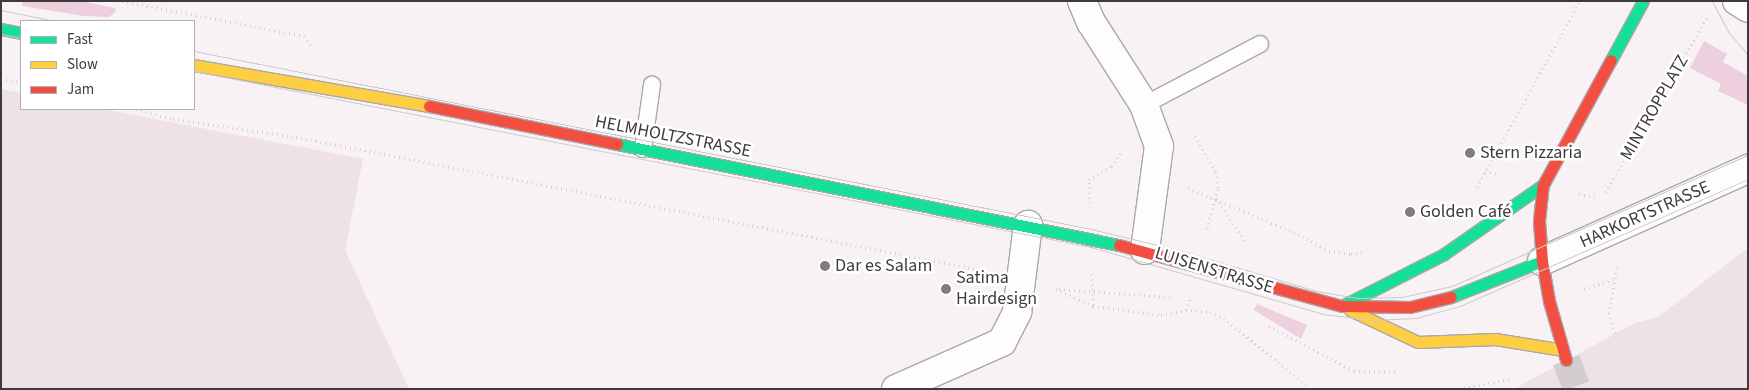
<!DOCTYPE html>
<meta charset="utf-8">
<style>
body{margin:0}
#map{position:relative;width:1749px;height:390px;overflow:hidden;background:#f8f2f5;font-family:"Source Sans 3",sans-serif}
div>[style]{position:absolute}
[style*='--x']{left:calc(var(--x)*1px);top:calc(var(--y)*1px);width:calc(var(--w)*1px);rotate:calc(var(--a)*1deg)}
.built>*{inset:0;background:#eee2e7}
.green>*{inset:0;background:#edcfdd}
.secondary-tunnel>*{height:28px;margin-top:-14px;transform-origin:0;background:repeating-linear-gradient(90deg,#d3cdd0 0 28px,transparent 0 42px)}
.path>*{height:3px;margin-top:-1.5px;transform-origin:0;background:repeating-linear-gradient(90deg,#d4d2d3 0 1px,transparent 0 5px)}
.roads{filter:drop-shadow(1px 0 #aba7a9) drop-shadow(-1px 0 #aba7a9) drop-shadow(0 1px #aba7a9) drop-shadow(0 -1px #aba7a9)}
.lane>*{height:16px;margin:-8px;padding:0 8px;transform-origin:8px;border-radius:8px;background:#fefdfe}
.street>*{height:28px;margin:-14px;padding:0 14px;transform-origin:14px;border-radius:14px;background:#fefdfe}
.fast>*{height:11px;margin:-5.5px;padding:0 5.5px;transform-origin:5.5px;border-radius:5.5px;background:#16e098}
.slow>*{height:11px;margin:-5.5px;padding:0 5.5px;transform-origin:5.5px;border-radius:5.5px;background:#ffcf43}
.jam>*{height:11px;margin:-5.5px;padding:0 5.5px;transform-origin:5.5px;border-radius:5.5px;background:#f24e42}
.tram>*{height:1px;margin:-0.5px;padding:0 0.5px;transform-origin:0.5px;border-radius:0.5px;background:#cccbcb}
.dots>*{width:14px;height:14px;translate:-50% -50%;box-sizing:border-box;border:2px solid #fff;border-radius:50%}
span{translate:-50% -50%;white-space:nowrap;text-align:center;line-height:1.15;-webkit-text-stroke:5px #fff;paint-order:stroke}
.street-label{font-size:18px;color:#3f3b3d}
.poi-label{font-size:18px;color:#3f3b3d}
.left{translate:0 -50%;text-align:left}
.frame{position:absolute;inset:0;border:2px solid #3f3b3d;pointer-events:none}
.legend{position:absolute;left:20px;top:20px;width:175px;height:90px;box-sizing:border-box;background:#fff;border:1px solid #b2b1b1;margin:0;padding:6px 9px;list-style:none;font-size:15px;color:#3f3b3d}
.legend li{display:flex;align-items:center;gap:10px;height:25px}
.legend b{width:25px;border:1px solid #b2b1b1}
</style>
<div id="map">
<div class="built">
<div style="clip-path:polygon(1px 89px,21px 93px,21px 109px,103px 109px,363px 159px,345px 250px,409px 389px,1px 389px)"></div>
<div style="clip-path:polygon(1748px 248px,1748px 389px,1514px 389px,1635px 323px,1658px 317px)"></div>
</div>
<div class="green">
<div style="clip-path:polygon(23px 1px,81px 1px,115px 8px,116px 11px,109px 17px,84px 16px,22px 6px)"></div>
<div style="clip-path:polygon(1704px 41px,1727px 54px,1723px 62px,1748px 76px,1748px 105px,1718px 91px,1721px 84px,1690px 68px)"></div>
<div style="clip-path:polygon(1257px 304px,1307px 325px,1301px 339px,1254px 310px)"></div>
</div>
<div class="secondary-tunnel">
<div style="--x:1566;--y:360;--w:31;--a:69"></div>
</div>
<div class="path">
<div style="--x:122;--y:1;--w:185;--a:10.9"></div>
<div style="--x:304;--y:36;--w:14;--a:54"></div>
<div style="--x:1;--y:79;--w:20;--a:9"></div>
<div style="--x:136;--y:109;--w:38;--a:15"></div>
<div style="--x:173;--y:119;--w:119;--a:8.2"></div>
<div style="--x:291;--y:136;--w:709;--a:10.98"></div>
<div style="--x:1195;--y:136;--w:42;--a:59.7"></div>
<div style="--x:1216;--y:172;--w:17;--a:83"></div>
<div style="--x:1218;--y:189;--w:45;--a:105.6"></div>
<div style="--x:1485;--y:171;--w:12;--a:14"></div>
<div style="--x:1477;--y:187;--w:213;--a:-61"></div>
<div style="--x:1188;--y:188;--w:119;--a:22.7"></div>
<div style="--x:1298;--y:234;--w:35;--a:29"></div>
<div style="--x:1329;--y:251;--w:22;--a:8"></div>
<div style="--x:1351;--y:254;--w:14;--a:-8"></div>
<div style="--x:1606;--y:192;--w:201;--a:-59.9"></div>
<div style="--x:1579;--y:194;--w:16;--a:11"></div>
<div style="--x:1216;--y:198;--w:54;--a:56.3"></div>
<div style="--x:1090;--y:203;--w:23;--a:-92"></div>
<div style="--x:1089;--y:180;--w:26;--a:-32"></div>
<div style="--x:1111;--y:166;--w:17;--a:-54"></div>
<div style="--x:1092;--y:274;--w:32;--a:88"></div>
<div style="--x:1056;--y:289;--w:41;--a:24.7"></div>
<div style="--x:1093;--y:306;--w:69;--a:7.5"></div>
<div style="--x:1161;--y:315;--w:25;--a:-11"></div>
<div style="--x:1186;--y:310;--w:24;--a:5"></div>
<div style="--x:1210;--y:312;--w:15;--a:23"></div>
<div style="--x:1224;--y:318;--w:112;--a:39.5"></div>
<div style="--x:1059;--y:289;--w:111;--a:4.1"></div>
<div style="--x:1584;--y:289;--w:32;--a:-18"></div>
<div style="--x:1186;--y:310;--w:12;--a:-70"></div>
<div style="--x:1269;--y:326;--w:96;--a:27.9"></div>
<div style="--x:1354;--y:371;--w:43;--a:1.3"></div>
<div style="--x:1615;--y:333;--w:21;--a:-107"></div>
<div style="--x:1609;--y:313;--w:47;--a:-80.1"></div>
<div style="--x:1459;--y:389;--w:51;--a:-11.3"></div>
</div>
<div class="roads">
<div class="lane">
<div style="--x:1144;--y:105;--w:131;--a:-27.7"></div>
<div style="--x:643;--y:149;--w:65;--a:-82"></div>
</div>
<div class="street">
<div style="--x:1082;--y:1;--w:23;--a:67"></div>
<div style="--x:1091;--y:22;--w:98;--a:57.4"></div>
<div style="--x:1144;--y:105;--w:44;--a:69.9"></div>
<div style="--x:1159;--y:146;--w:105;--a:97.7"></div>
<div style="--x:1737;--y:1;--w:13;--a:32"></div>
<div style="--x:1542;--y:261;--w:226;--a:-24.1"></div>
<div style="--x:896;--y:389;--w:116;--a:-23.9"></div>
<div style="--x:1002;--y:342;--w:34;--a:-63"></div>
<div style="--x:1017;--y:312;--w:88;--a:-82.8"></div>
</div>
<div class="fast">
<div style="--x:1;--y:29;--w:20;--a:11"></div>
<div style="--x:1611;--y:60;--w:67;--a:-61.5"></div>
<div style="--x:617;--y:144;--w:512;--a:11.38"></div>
<div style="--x:1451;--y:297;--w:98;--a:-21.6"></div>
<div style="--x:1346;--y:304;--w:110;--a:-27"></div>
<div style="--x:1444;--y:254;--w:121;--a:-34.9"></div>
</div>
<div class="slow">
<div style="--x:194;--y:65;--w:239;--a:9.9"></div>
<div style="--x:1350;--y:310;--w:75;--a:25.2"></div>
<div style="--x:1418;--y:342;--w:77;--a:-2.2"></div>
<div style="--x:1495;--y:339;--w:69;--a:9.2"></div>
</div>
<div class="jam">
<div style="--x:429;--y:106;--w:192;--a:11.4"></div>
<div style="--x:1119;--y:245;--w:231;--a:15.3"></div>
<div style="--x:1342;--y:306;--w:68;--a:0.8"></div>
<div style="--x:1410;--y:307;--w:42;--a:-13.7"></div>
<div style="--x:1566;--y:360;--w:61;--a:-106.1"></div>
<div style="--x:1549;--y:301;--w:41;--a:-99.9"></div>
<div style="--x:1542;--y:261;--w:40;--a:-94.3"></div>
<div style="--x:1539;--y:221;--w:36;--a:-84"></div>
<div style="--x:1543;--y:185;--w:142;--a:-61.5"></div>
</div>
</div>
<div class="tram">
<div style="--x:1712;--y:1;--w:36;--a:62"></div>
<div style="--x:1729;--y:33;--w:29;--a:49"></div>
<div style="--x:1;--y:10;--w:55;--a:11.5"></div>
<div style="--x:1;--y:34;--w:20;--a:11"></div>
<div style="--x:194;--y:51;--w:914;--a:11.22"></div>
<div style="--x:1091;--y:229;--w:94;--a:13.6"></div>
<div style="--x:1182;--y:251;--w:140;--a:16.6"></div>
<div style="--x:1316;--y:291;--w:42;--a:9.7"></div>
<div style="--x:1357;--y:298;--w:45;--a:-1.3"></div>
<div style="--x:1402;--y:297;--w:51;--a:-12.4"></div>
<div style="--x:1452;--y:286;--w:324;--a:-23.9"></div>
<div style="--x:194;--y:71;--w:914;--a:11.1"></div>
<div style="--x:1091;--y:247;--w:241;--a:16.1"></div>
<div style="--x:1323;--y:314;--w:49;--a:7"></div>
<div style="--x:1372;--y:320;--w:44;--a:-2.6"></div>
<div style="--x:1416;--y:318;--w:46;--a:-15.3"></div>
<div style="--x:1460;--y:306;--w:315;--a:-23.8"></div>
</div>
<div class="dots">
<div style="left:1470px;top:153px;background:#807b7d"></div>
<div style="left:1410px;top:212px;background:#807b7d"></div>
<div style="left:825px;top:266px;background:#807b7d"></div>
<div style="left:946px;top:289px;background:#807b7d"></div>
</div>
<div class="street-label">
<span style="left:1655px;top:108px;rotate:-60deg">MINTROPPLATZ</span>
<span style="left:673px;top:137px;rotate:11deg">HELMHOLTZSTRASSE</span>
<span style="left:1645px;top:215px;rotate:-24deg">HARKORTSTRASSE</span>
<span style="left:1214px;top:271px;rotate:17deg">LUISENSTRASSE</span>
</div>
<div class="poi-label">
<span class="left" style="left:1480px;top:153px">Stern Pizzaria</span>
<span class="left" style="left:1420px;top:212px">Golden Café</span>
<span class="left" style="left:835px;top:266px">Dar es Salam</span>
<span class="left" style="left:956px;top:289px">Satima<br>Hairdesign</span>
</div>
<div class="frame"></div>
<ul class="legend">
<li><b style="height:6px;background:#16e098"></b>Fast</li>
<li><b style="height:6px;background:#ffcf43"></b>Slow</li>
<li><b style="height:6px;background:#f24e42"></b>Jam</li>
</ul>
</div>
